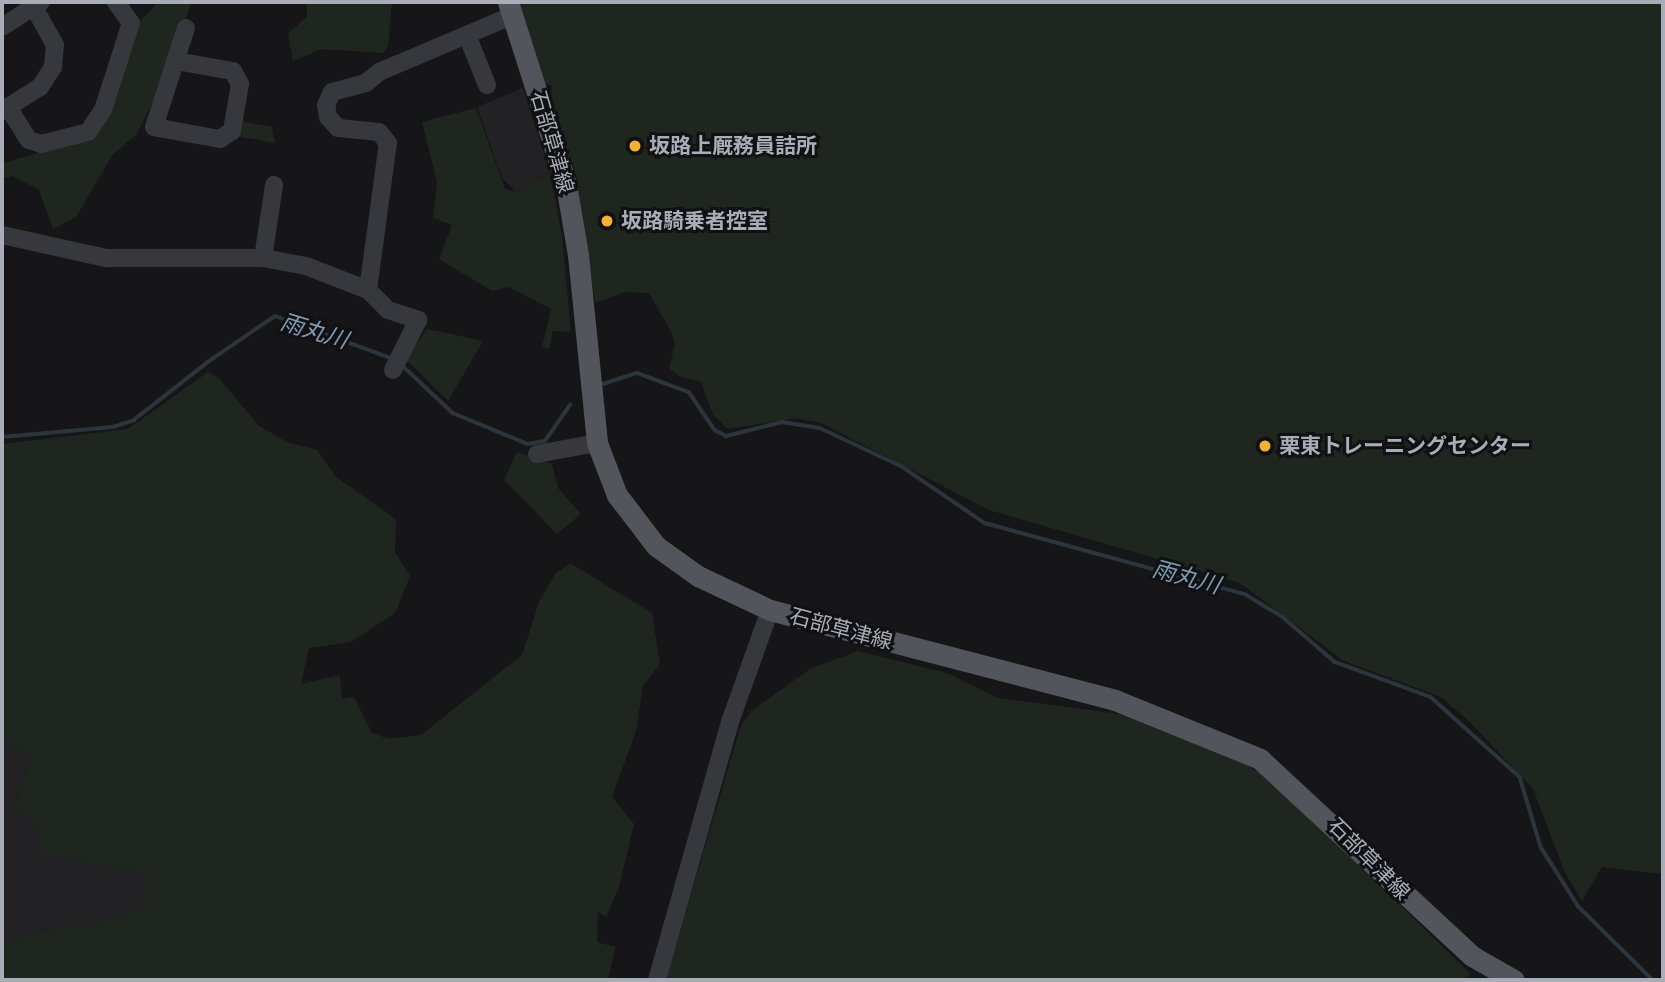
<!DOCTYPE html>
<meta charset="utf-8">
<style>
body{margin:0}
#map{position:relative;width:1665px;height:982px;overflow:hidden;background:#161618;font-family:"Work Sans","Noto Sans JP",sans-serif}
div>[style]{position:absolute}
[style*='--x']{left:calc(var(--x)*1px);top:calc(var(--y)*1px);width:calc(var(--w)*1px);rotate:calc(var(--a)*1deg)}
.built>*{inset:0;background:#222225}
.green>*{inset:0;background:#1e261f}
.stream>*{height:3.5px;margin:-1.75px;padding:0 1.75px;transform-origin:1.75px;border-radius:1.75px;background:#2c353c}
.minor>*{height:18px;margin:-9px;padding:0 9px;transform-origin:9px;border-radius:9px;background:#37383d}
.major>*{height:21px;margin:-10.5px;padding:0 10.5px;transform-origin:10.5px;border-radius:10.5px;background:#53555c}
.dots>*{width:19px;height:19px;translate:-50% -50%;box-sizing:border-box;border:4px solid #111113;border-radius:50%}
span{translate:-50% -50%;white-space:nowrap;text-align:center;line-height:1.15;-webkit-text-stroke:6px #111113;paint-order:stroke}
.street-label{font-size:21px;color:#a8adb8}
.poi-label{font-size:21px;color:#a8adb8;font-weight:700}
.left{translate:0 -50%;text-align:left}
.water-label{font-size:23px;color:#7f9bb3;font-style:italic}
.frame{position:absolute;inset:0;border:4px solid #a8adb8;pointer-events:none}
</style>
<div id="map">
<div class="built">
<div style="clip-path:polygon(523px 88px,550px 172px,516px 192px,502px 178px,477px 107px)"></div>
<div style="clip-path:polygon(2px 738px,32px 759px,15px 801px,85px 862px,147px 874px,147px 905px,92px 925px,43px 930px,2px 946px)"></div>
</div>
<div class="green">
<div style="clip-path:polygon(159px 2px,192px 2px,156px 96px,136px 135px,113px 154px,76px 217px,53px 229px,39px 190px,12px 176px,2px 179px,2px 164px,93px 135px,137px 24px)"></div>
<div style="clip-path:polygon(307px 2px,392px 2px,388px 46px,383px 53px,322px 49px,293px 61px,288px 33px,307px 17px)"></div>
<div style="clip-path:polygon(519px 2px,1663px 2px,1663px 874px,1602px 867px,1582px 901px,1565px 873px,1533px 789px,1470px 722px,1441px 697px,1344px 661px,1240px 583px,989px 510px,821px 423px,796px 418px,728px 429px,713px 415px,701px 382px,679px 376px,669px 368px,675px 344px,672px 333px,649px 293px,625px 292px,595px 303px,576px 175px,551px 100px,552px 86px,545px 83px)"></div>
<div style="clip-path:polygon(476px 108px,505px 189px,517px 192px,550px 172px,562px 235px,571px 332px,553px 331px,549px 349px,542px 347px,551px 309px,509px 287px,492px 291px,439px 259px,452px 225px,433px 218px,437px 182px,422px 122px)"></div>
<div style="clip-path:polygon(239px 121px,272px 127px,275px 143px,236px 136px)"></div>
<div style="clip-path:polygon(427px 329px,483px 341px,448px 401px,405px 359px)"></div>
<div style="clip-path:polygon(208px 372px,220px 379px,259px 426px,287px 442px,317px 450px,336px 477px,396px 519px,395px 552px,410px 576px,395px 613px,351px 642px,309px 648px,301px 684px,340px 675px,342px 699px,354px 697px,372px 733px,389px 739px,421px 735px,522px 655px,539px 602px,556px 573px,570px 563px,652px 613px,660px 664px,643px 686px,636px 731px,612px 797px,634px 824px,619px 887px,606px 917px,598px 912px,597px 942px,615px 947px,608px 980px,2px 980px,2px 946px,43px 930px,92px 925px,147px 905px,147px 874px,38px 853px,42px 831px,15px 801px,32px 759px,2px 738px,2px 444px,128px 429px)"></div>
<div style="clip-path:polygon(517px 452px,552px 464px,558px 488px,581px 514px,557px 534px,504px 480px)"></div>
<div style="clip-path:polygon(858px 651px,947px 673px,998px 698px,1128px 715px,1244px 764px,1266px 776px,1471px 974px,1463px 980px,666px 980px,740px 728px,751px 711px,810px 669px)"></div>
</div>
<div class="stream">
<div style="--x:403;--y:366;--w:69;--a:43.2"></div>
<div style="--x:453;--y:413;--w:81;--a:22.5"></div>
<div style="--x:528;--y:444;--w:17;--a:-10"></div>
<div style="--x:545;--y:441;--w:44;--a:-55.2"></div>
<div style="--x:603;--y:384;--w:36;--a:-18"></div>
<div style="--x:637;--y:373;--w:55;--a:20.1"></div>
<div style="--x:689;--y:392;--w:46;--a:55.6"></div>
<div style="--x:715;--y:430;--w:13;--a:29"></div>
<div style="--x:726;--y:436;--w:58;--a:-14"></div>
<div style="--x:782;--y:422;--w:38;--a:9"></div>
<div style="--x:820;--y:428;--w:89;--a:25.1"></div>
<div style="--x:901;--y:466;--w:102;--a:34.2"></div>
<div style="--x:985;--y:523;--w:270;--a:15.3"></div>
<div style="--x:1245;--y:594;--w:44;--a:31.2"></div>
<div style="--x:1283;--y:617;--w:69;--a:40.9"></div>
<div style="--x:1335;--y:662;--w:102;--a:20"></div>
<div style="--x:1431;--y:697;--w:120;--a:42"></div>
<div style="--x:1520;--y:777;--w:73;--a:73.3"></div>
<div style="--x:1541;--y:847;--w:71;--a:57.7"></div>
<div style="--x:1579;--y:907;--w:104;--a:44.6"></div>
<div style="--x:2;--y:437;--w:111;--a:-5.1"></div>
<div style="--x:113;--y:427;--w:22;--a:-18"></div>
<div style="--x:134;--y:420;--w:94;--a:-38.1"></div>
<div style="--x:208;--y:362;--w:81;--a:-34.5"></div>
<div style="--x:275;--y:316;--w:127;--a:19.9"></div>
</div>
<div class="minor">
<div style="--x:2;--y:27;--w:46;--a:-32.7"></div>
<div style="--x:467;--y:35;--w:54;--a:68.2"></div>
<div style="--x:176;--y:61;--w:58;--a:10"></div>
<div style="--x:233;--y:71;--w:15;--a:62"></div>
<div style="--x:240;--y:84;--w:48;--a:99.7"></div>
<div style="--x:232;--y:131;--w:14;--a:146"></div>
<div style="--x:220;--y:139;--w:67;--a:-169.7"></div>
<div style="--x:154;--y:127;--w:104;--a:-72.1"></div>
<div style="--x:8;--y:107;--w:39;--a:58"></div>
<div style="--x:29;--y:140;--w:13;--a:18"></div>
<div style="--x:41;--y:144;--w:49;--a:-14.3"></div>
<div style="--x:88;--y:132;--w:27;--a:-56"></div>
<div style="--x:103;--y:110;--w:91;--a:-72.2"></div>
<div style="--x:131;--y:23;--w:26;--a:-126"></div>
<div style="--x:2;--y:111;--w:45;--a:-32.3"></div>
<div style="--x:40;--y:87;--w:24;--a:-57"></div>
<div style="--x:53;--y:67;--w:22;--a:-85"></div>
<div style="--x:55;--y:45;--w:49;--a:-119.2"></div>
<div style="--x:2;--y:235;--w:107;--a:12.5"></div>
<div style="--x:106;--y:258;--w:157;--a:0"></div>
<div style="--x:263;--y:258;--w:44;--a:10.5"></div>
<div style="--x:306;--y:266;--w:66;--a:21.2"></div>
<div style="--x:368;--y:290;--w:28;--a:45"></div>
<div style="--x:388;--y:310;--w:32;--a:18"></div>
<div style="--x:418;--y:320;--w:56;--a:116.6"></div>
<div style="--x:263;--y:258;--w:74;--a:-81.4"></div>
<div style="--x:368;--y:290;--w:148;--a:-82.3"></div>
<div style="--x:388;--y:143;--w:14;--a:-129"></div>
<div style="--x:379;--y:132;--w:41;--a:-174.4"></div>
<div style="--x:338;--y:128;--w:15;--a:-132"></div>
<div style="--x:328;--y:117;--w:12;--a:-99"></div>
<div style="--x:326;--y:105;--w:14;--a:-65"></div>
<div style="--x:332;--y:92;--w:35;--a:-15"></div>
<div style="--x:366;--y:83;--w:17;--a:-40"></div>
<div style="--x:379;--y:72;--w:146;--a:-23"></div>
<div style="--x:537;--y:454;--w:61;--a:-10.4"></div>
<div style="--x:657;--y:980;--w:271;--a:-74.2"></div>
<div style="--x:731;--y:719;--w:116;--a:-70.3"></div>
</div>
<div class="major">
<div style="--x:508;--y:2;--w:191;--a:72.3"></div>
<div style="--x:566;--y:184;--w:72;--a:80.4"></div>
<div style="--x:578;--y:255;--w:189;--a:84.2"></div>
<div style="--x:597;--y:443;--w:56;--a:69"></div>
<div style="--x:617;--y:495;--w:64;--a:52.6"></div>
<div style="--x:656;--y:546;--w:52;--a:35.5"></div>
<div style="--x:698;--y:576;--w:80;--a:25.3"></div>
<div style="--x:770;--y:610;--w:357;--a:14.6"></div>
<div style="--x:1115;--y:700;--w:157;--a:22.1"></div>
<div style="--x:1260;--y:759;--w:289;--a:42.9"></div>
<div style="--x:1472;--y:956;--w:48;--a:29.7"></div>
</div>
<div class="dots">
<div style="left:635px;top:146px;background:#f2b134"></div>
<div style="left:607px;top:221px;background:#f2b134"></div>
<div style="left:1265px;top:446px;background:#f2b134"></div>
</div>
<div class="street-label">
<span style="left:552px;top:142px;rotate:74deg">石部草津線</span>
<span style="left:841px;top:629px;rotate:15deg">石部草津線</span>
<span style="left:1369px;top:859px;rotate:45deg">石部草津線</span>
</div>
<div class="poi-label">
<span class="left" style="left:649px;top:146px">坂路上厩務員詰所</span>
<span class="left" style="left:621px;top:221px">坂路騎乗者控室</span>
<span class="left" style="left:1279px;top:446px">栗東トレーニングセンター</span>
</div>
<div class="water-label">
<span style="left:314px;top:332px;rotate:17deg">雨丸川</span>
<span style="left:1186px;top:578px;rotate:15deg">雨丸川</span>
</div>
<div class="frame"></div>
</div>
